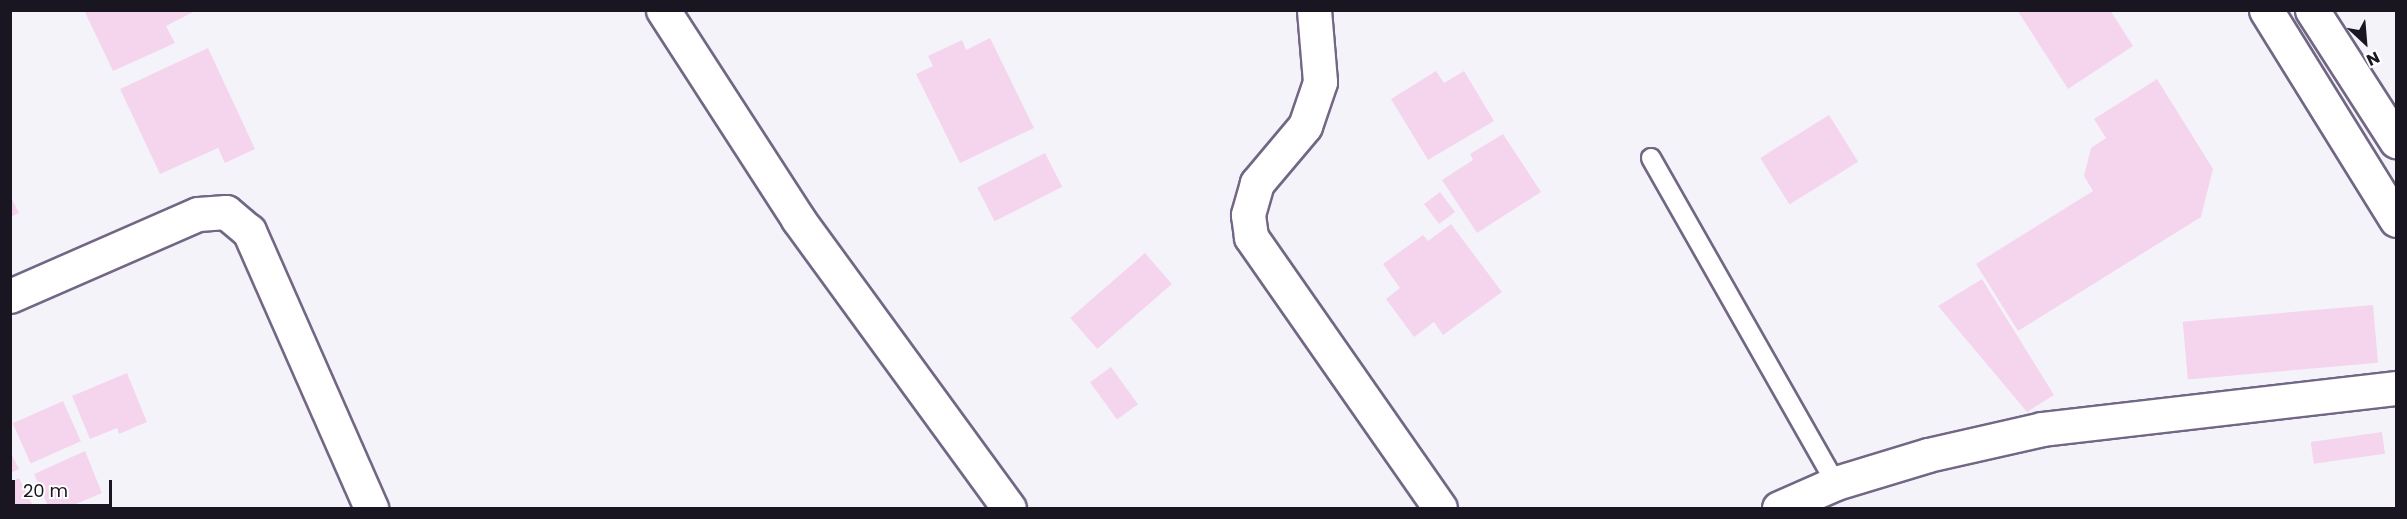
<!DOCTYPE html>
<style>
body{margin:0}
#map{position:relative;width:2407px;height:519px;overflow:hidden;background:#f5f3fa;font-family:Poppins,sans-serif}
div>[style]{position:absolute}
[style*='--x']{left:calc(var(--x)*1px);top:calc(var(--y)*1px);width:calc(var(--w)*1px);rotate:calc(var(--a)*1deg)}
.building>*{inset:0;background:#f5d5ed;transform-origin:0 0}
.roads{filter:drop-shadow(2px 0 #726784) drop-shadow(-2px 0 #726784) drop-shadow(0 2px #726784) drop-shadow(0 -2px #726784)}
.lane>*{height:18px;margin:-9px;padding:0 9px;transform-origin:9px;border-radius:9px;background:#fff}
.street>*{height:33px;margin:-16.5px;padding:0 16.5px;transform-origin:16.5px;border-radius:16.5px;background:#fff}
.secondary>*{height:33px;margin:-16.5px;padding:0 16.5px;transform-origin:16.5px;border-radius:16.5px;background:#fff}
span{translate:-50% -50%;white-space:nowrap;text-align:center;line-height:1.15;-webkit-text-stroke:6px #fff;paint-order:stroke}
.frame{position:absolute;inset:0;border:12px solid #1a1621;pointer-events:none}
.north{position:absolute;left:2335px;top:12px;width:60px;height:60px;-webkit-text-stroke:4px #fff;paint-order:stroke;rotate:154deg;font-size:16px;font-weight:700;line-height:24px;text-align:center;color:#1a1621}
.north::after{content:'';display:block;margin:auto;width:21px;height:27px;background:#1a1621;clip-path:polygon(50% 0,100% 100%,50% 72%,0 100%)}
.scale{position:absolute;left:12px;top:480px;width:100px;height:27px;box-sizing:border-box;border:3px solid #1a1621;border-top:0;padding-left:8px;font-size:18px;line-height:21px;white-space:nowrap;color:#1a1621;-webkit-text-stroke:4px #fff;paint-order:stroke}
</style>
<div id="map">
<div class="building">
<div style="clip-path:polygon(84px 10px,197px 10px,166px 26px,175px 43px,113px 71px)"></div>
<div style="clip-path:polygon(2017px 10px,2110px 10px,2133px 46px,2068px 89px)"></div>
<div style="clip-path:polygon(990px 38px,1034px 128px,960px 163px,916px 74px,933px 66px,928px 56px,962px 40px,966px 50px)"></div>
<div style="clip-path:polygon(208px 48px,255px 149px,225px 163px,218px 148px,160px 174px,120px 89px)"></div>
<div style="clip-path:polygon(1436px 71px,1444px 83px,1464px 71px,1494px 121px,1428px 160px,1391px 99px)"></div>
<div style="clip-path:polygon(2157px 79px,2213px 169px,2201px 217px,2018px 331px,1976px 264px,2093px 191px,2084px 176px,2091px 148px,2106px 138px,2094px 119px)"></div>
<div style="left:1829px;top:115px;width:55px;height:81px;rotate:58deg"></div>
<div style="clip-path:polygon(1503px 134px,1541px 192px,1477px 233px,1442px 180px,1473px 160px,1470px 154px)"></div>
<div style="left:1045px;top:153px;width:38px;height:76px;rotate:63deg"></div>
<div style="left:1440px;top:192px;width:25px;height:20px;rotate:53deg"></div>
<div style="clip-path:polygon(10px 195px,19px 213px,10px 217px)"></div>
<div style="clip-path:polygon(1451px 224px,1502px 292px,1443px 335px,1434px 322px,1414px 337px,1386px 299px,1400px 288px,1383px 264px,1423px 235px,1428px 241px)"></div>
<div style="left:1145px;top:253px;width:41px;height:99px;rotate:49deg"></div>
<div style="clip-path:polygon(1982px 279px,2054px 395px,2027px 412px,1938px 306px)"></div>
<div style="left:2373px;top:305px;width:58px;height:191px;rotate:85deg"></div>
<div style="left:1111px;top:367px;width:46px;height:26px;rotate:54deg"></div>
<div style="clip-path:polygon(127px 373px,147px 422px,119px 434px,117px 428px,90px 439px,72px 396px)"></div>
<div style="left:63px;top:401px;width:44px;height:55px;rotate:66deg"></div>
<div style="left:2382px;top:432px;width:22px;height:72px;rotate:82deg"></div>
<div style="clip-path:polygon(10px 451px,19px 469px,10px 473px)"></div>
<div style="clip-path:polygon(85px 451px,102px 493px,76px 504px,78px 508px,49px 508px,34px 474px)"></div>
<div style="clip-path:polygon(19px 478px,34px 508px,10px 508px,10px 482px)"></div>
</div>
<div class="roads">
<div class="lane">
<div style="--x:1651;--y:158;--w:374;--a:60.4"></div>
</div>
<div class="street">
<div style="--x:663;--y:10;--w:249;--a:57.1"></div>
<div style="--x:798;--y:219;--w:358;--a:53.9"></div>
<div style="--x:1314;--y:10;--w:72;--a:85.2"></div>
<div style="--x:1320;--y:82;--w:46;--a:108.8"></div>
<div style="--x:1305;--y:126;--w:75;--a:130.1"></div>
<div style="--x:1257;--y:183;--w:33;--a:106"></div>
<div style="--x:1248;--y:215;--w:22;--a:82"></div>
<div style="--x:1251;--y:237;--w:330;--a:55.1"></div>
<div style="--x:10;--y:296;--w:205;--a:-23.6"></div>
<div style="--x:198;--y:214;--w:28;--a:-4"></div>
<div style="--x:226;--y:212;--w:30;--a:40"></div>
<div style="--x:249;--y:231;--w:303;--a:66.2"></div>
<div style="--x:1779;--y:508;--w:62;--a:-23.7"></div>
<div style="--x:1836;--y:483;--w:96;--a:-16.9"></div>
<div style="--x:1928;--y:455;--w:117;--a:-12.8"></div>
<div style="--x:2042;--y:429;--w:356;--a:-6.6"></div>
</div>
<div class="secondary">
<div style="--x:2266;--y:10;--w:247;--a:58.2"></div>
<div style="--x:2312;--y:10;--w:156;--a:57.3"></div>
</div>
</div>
<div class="frame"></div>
<div class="north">N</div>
<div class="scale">20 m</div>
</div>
